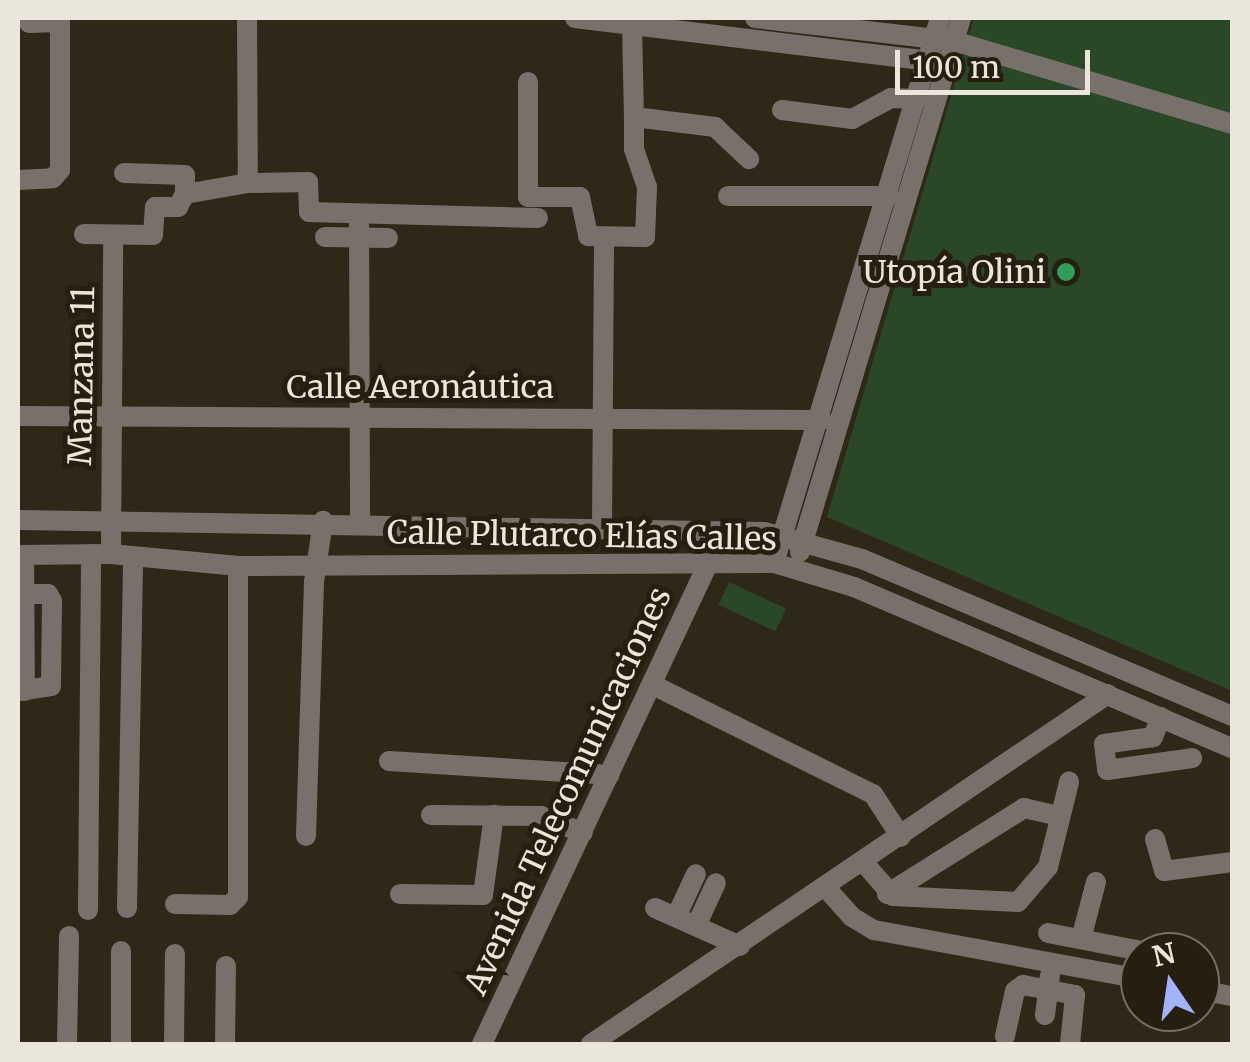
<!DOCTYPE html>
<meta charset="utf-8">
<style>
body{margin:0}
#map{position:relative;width:1250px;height:1062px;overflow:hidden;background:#2f2819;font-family:Merriweather,serif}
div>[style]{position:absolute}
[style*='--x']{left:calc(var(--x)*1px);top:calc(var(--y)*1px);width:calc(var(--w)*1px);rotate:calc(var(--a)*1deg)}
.green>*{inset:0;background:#2a4827;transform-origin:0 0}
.minor>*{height:20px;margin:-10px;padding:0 10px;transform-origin:10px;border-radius:10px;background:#78716b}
.dots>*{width:28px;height:28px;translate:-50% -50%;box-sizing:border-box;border:5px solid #261e0f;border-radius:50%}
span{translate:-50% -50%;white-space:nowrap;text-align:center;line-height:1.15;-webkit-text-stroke:10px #261e0f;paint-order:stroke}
.poi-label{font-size:32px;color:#ebe6dc}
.right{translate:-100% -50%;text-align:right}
.street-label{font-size:32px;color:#ebe6dc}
.frame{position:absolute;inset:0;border:20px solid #ebe6dc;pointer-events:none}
.north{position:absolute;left:1120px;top:932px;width:100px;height:100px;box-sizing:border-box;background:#261e0f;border:2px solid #756e61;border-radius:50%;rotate:347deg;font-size:28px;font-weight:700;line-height:40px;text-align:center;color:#ebe6dc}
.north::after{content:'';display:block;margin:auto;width:35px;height:45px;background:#a2b2fd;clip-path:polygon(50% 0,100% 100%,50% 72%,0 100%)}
.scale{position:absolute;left:895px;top:50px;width:195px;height:45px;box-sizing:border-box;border:5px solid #ebe6dc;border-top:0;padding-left:12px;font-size:30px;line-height:35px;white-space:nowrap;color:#ebe6dc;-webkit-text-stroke:8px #261e0f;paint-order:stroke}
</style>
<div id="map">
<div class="green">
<div style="clip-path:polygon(974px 18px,1232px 18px,1232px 691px,827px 517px)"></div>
<div style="left:729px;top:582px;width:63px;height:25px;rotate:25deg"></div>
</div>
<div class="minor">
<div style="--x:247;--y:18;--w:165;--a:89.7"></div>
<div style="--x:575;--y:18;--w:368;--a:6.9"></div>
<div style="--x:755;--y:18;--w:200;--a:6.6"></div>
<div style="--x:954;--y:41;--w:290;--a:16.6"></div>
<div style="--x:29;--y:23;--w:30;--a:-2"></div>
<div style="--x:632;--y:24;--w:93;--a:88.8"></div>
<div style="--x:634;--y:117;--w:82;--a:7"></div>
<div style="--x:715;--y:127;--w:47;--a:43.3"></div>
<div style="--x:528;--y:82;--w:115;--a:90"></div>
<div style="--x:528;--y:197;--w:52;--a:0"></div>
<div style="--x:580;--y:197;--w:40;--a:78"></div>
<div style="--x:588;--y:236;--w:57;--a:1"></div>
<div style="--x:645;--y:237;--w:50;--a:-87.7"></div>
<div style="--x:647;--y:187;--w:40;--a:-108.9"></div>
<div style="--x:634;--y:149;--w:32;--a:-90"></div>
<div style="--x:782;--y:110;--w:71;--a:7.3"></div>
<div style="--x:852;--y:119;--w:44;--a:-28.3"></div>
<div style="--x:891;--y:98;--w:26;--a:2"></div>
<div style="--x:124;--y:173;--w:61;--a:1.9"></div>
<div style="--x:185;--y:175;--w:19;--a:90"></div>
<div style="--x:18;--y:180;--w:35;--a:-3"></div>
<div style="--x:53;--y:178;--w:11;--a:-49"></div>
<div style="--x:60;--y:170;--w:152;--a:-90"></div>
<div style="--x:728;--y:196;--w:161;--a:0"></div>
<div style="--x:359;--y:215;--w:306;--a:89.8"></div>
<div style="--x:84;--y:234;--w:69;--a:0.8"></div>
<div style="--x:153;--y:235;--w:28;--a:-86"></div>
<div style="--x:155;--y:207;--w:23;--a:0"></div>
<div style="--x:178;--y:207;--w:15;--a:-62"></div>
<div style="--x:185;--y:194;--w:64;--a:-9.9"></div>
<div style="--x:248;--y:183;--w:60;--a:-1"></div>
<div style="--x:308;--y:182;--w:30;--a:88"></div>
<div style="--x:309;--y:212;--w:229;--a:1.5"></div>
<div style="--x:325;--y:237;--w:63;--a:0.9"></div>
<div style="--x:18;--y:416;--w:804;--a:0.29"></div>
<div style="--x:18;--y:520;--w:746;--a:0.92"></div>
<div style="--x:764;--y:532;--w:102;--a:15.4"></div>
<div style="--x:862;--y:559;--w:402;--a:23"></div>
<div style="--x:602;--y:529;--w:292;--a:-89.6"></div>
<div style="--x:800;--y:552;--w:558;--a:-73.22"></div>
<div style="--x:111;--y:554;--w:319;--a:-89.6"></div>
<div style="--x:18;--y:555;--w:93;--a:-0.6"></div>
<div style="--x:111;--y:554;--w:128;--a:5.4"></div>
<div style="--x:238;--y:566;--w:536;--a:-0.32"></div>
<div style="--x:774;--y:563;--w:84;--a:16.7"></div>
<div style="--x:854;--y:587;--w:411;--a:23.1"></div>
<div style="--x:24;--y:555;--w:136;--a:89.6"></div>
<div style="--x:774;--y:563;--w:570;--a:-73.06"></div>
<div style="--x:18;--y:594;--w:30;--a:0"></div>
<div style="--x:48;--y:594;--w:8;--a:60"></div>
<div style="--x:52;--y:601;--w:85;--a:90.7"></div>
<div style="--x:51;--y:686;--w:33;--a:171"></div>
<div style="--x:653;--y:685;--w:246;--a:26.4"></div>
<div style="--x:873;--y:794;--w:51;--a:56.9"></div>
<div style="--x:1161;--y:717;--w:22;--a:112"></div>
<div style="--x:1153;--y:737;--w:49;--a:171.9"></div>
<div style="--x:1104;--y:744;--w:26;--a:83"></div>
<div style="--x:1107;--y:770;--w:86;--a:-8"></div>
<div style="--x:389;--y:761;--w:221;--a:3.6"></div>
<div style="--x:431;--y:815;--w:110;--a:0.5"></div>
<div style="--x:541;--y:816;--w:45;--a:22"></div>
<div style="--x:306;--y:836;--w:254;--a:-88.2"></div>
<div style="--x:314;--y:582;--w:62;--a:-81.6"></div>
<div style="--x:1155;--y:839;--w:33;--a:74"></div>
<div style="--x:1164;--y:871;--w:69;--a:-7.5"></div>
<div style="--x:864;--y:863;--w:44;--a:48.7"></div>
<div style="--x:893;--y:896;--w:125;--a:2.7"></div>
<div style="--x:1018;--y:902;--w:46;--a:-49.4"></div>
<div style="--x:1048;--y:867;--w:88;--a:-76.1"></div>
<div style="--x:826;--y:888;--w:39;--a:48"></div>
<div style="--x:852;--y:917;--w:26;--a:31"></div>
<div style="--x:874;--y:930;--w:270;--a:10.4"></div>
<div style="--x:400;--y:894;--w:83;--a:0.7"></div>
<div style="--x:483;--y:895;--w:81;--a:-82.2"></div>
<div style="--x:887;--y:894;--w:162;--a:-32.1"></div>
<div style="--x:1024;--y:808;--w:35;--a:13"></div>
<div style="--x:175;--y:904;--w:55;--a:1"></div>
<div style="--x:230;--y:905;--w:11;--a:-45"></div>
<div style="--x:238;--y:897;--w:331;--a:-90"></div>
<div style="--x:127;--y:908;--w:347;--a:-89"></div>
<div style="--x:655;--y:908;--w:93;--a:24.1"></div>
<div style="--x:88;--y:910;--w:356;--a:-89.5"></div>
<div style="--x:676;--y:917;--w:47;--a:-65.1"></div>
<div style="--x:696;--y:926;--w:47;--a:-65.1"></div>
<div style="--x:1048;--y:933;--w:101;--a:10.9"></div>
<div style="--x:1081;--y:939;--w:59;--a:-75.3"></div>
<div style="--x:121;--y:951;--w:93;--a:90"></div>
<div style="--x:1200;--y:990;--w:33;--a:11"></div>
<div style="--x:1045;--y:1015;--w:40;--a:-82.9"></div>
<div style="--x:1005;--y:1036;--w:46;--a:-77.5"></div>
<div style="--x:1015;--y:991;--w:10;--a:-37"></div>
<div style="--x:1023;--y:985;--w:53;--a:10.9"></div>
<div style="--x:1075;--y:995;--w:49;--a:95.8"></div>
<div style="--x:67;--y:1044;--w:108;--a:-88.9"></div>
<div style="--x:174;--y:1044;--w:90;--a:-89.4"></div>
<div style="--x:225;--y:1044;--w:78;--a:-89.3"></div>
<div style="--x:482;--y:1044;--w:531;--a:-64.79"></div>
<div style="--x:591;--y:1044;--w:624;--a:-34.1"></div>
</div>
<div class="dots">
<div style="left:1066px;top:272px;background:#2e9e5b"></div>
</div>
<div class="poi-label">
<span class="right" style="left:1046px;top:272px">Utopía Olini</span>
</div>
<div class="street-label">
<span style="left:82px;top:376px;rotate:-89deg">Manzana 11</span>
<span style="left:420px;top:387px">Calle Aeronáutica</span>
<span style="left:582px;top:536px;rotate:1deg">Calle Plutarco Elías Calles</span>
<span style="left:568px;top:791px;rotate:-65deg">Avenida Telecomunicaciones</span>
</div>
<div class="frame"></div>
<div class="north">N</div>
<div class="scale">100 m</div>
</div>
